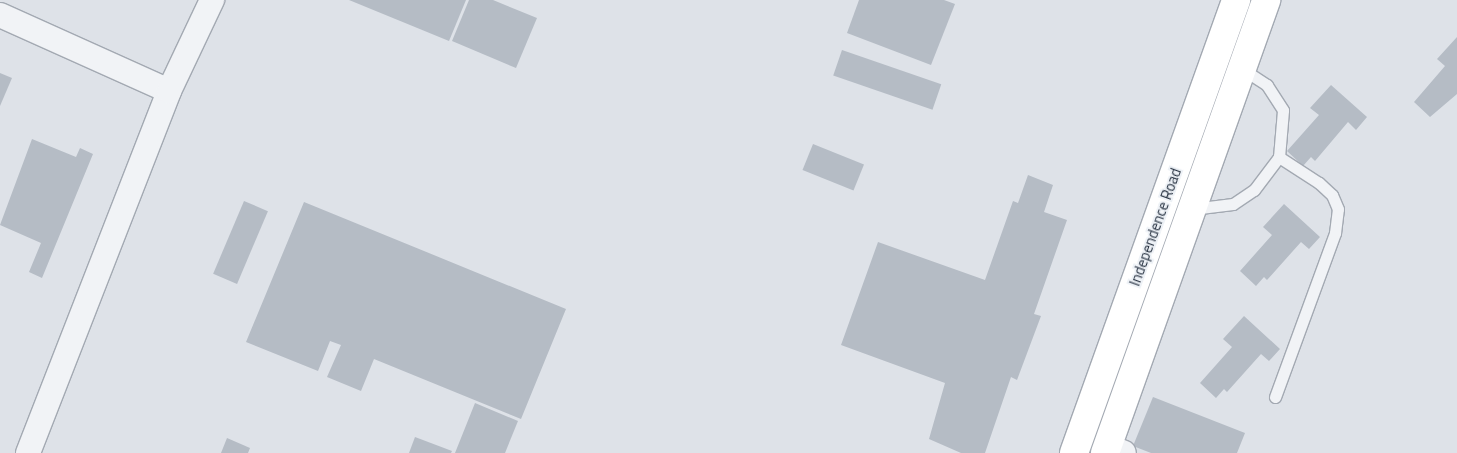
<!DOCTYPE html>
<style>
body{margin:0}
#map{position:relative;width:1457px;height:453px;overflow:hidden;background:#dee2e8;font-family:"Titillium Web",sans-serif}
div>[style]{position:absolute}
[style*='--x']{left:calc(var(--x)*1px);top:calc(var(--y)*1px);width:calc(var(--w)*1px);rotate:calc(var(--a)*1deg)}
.building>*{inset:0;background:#b5bcc5;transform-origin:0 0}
.roads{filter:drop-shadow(1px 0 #a3a9b2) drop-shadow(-1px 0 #a3a9b2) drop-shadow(0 1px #a3a9b2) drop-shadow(0 -1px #a3a9b2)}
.lane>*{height:11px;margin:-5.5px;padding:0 5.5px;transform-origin:5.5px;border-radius:5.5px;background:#f1f3f6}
.street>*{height:24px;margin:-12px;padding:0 12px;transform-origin:12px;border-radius:12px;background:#f1f3f6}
.secondary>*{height:28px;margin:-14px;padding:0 14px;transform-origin:14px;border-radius:14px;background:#fff}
span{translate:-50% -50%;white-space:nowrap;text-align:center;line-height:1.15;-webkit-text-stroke:4px #edf1f6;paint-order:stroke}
.street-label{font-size:15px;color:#263140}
</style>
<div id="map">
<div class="building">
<div style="clip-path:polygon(349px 0,466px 0,449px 41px)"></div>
<div style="clip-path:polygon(469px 0,493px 0,537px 18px,516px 68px,452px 41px)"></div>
<div style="clip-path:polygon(859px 0,944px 0,955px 4px,931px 65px,847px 33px)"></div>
<div style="clip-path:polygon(1457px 37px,1457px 94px,1430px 117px,1414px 102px,1445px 66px,1437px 59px)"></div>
<div style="left:842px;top:50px;width:105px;height:27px;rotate:19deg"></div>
<div style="clip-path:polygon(0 73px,12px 78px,0 106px)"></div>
<div style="clip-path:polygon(1331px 85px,1367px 117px,1356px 130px,1348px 122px,1315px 161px,1311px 157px,1303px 166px,1287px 151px,1319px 115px,1310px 108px)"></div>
<div style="clip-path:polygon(32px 139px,76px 157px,80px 148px,93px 154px,42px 278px,29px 272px,41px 243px,0 225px)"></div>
<div style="left:813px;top:144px;width:55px;height:28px;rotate:22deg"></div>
<div style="clip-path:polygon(1028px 175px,1053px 185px,1044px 212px,1067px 220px,1034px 314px,1041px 316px,1017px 380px,1011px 377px,985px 453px,961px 453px,929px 439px,945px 383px,841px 345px,878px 242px,985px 280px,1013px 201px,1018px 203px)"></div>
<div style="left:244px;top:201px;width:26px;height:79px;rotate:23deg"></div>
<div style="clip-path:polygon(304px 202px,566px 309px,521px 419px,374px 359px,361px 391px,327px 377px,341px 345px,330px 341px,318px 371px,246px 342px)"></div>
<div style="clip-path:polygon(1284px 204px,1320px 237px,1309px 249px,1301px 242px,1267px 280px,1264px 277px,1256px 286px,1240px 271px,1272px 235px,1263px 227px)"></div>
<div style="clip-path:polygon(1244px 316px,1280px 349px,1269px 361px,1261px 354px,1227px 392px,1224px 389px,1216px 398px,1200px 383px,1232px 347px,1223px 339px)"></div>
<div style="clip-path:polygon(1153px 397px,1245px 433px,1237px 453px,1151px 453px,1133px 446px)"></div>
<div style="clip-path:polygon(475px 403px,518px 421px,505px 453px,455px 453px)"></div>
<div style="clip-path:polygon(415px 437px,452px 451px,451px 453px,409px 453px)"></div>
<div style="clip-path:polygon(227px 438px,250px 448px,248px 453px,221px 453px)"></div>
</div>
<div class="roads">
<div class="lane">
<div style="--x:1192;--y:209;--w:41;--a:-7"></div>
<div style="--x:1233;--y:204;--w:25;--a:-34"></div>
<div style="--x:1254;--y:190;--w:41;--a:-52.9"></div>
<div style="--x:1279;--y:157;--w:47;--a:-85.1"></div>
<div style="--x:1283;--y:110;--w:30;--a:-123"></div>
<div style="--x:1267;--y:85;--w:31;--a:-147"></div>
<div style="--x:1275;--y:397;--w:175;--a:-69.9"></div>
<div style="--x:1335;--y:233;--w:24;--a:-83"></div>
<div style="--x:1338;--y:209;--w:15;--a:-113"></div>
<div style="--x:1332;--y:195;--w:18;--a:-137"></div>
<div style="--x:1319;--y:183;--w:48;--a:-147"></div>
</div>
<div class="street">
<div style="--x:0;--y:15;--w:185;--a:24.2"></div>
<div style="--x:1107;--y:446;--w:18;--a:22"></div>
<div style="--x:28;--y:453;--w:388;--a:-68.7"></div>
<div style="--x:169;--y:91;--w:101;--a:-64.7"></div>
</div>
<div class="secondary">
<div style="--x:1074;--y:453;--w:481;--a:-70.3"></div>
<div style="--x:1105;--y:453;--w:481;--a:-70.4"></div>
</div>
</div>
<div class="street-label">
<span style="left:1155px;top:227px;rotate:-70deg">Independence Road</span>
</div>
</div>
